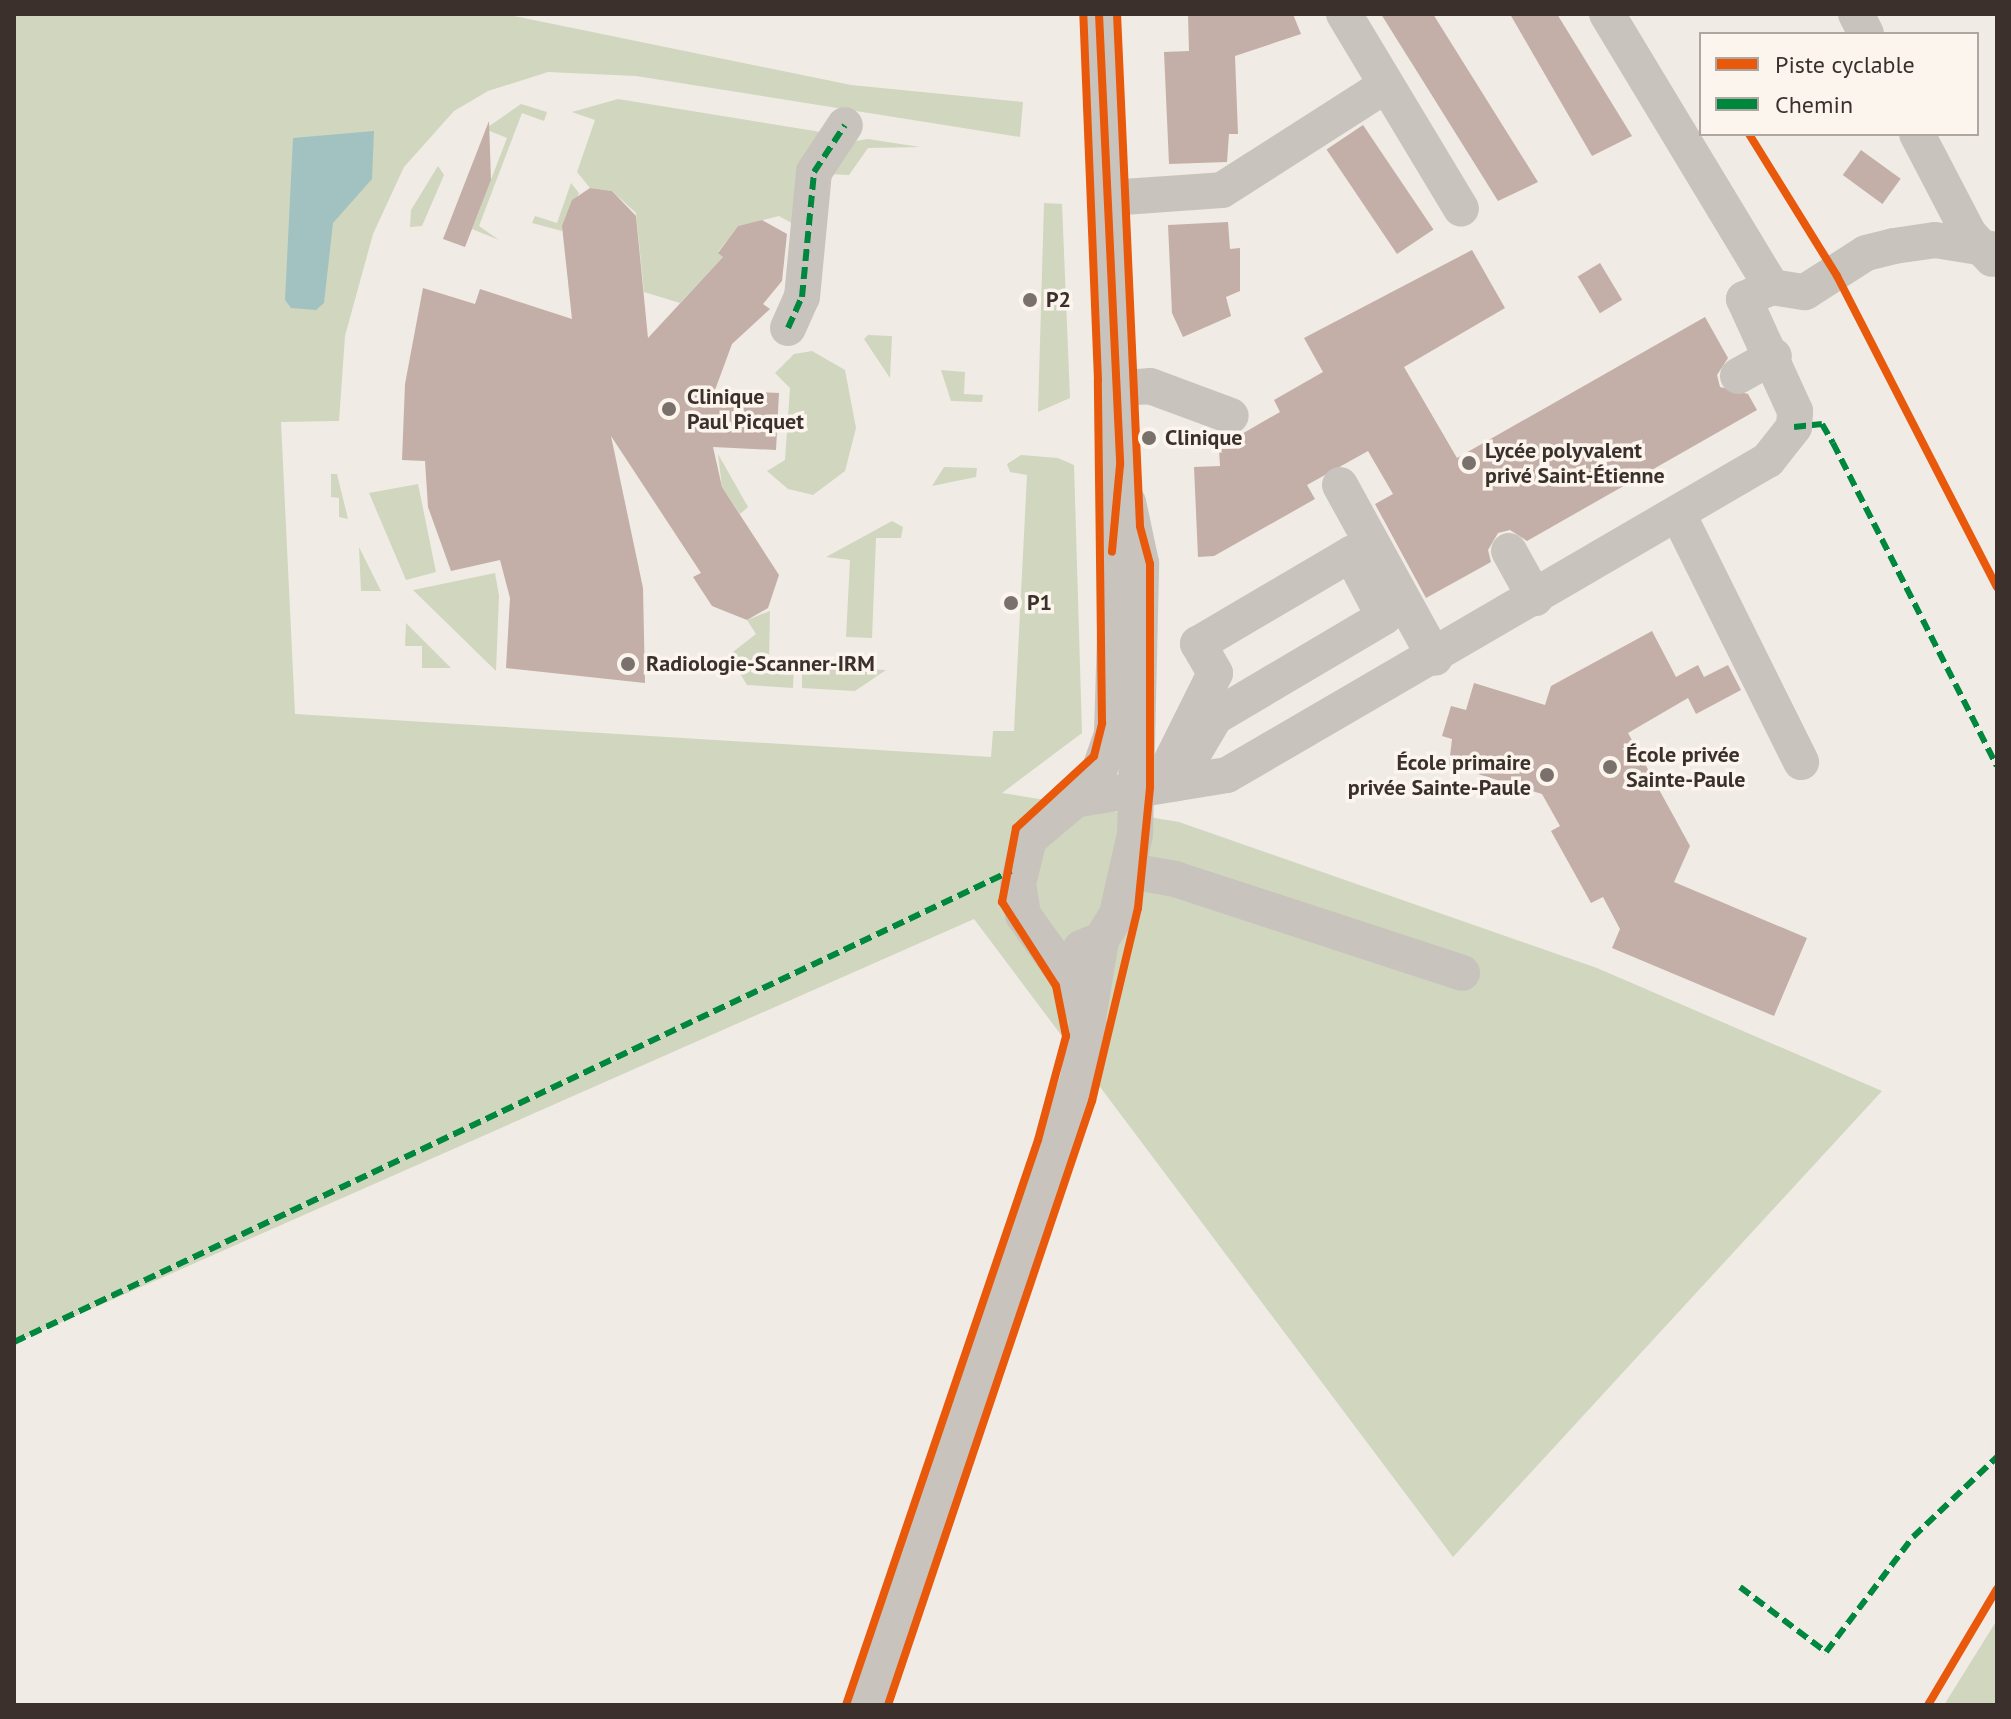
<!DOCTYPE html>
<meta charset="utf-8">
<style>
body{margin:0}
#map{position:relative;width:2011px;height:1719px;overflow:hidden;background:#f0ebe5;font-family:"PT Sans",sans-serif}
div>[style]{position:absolute}
[style*='--x']{left:calc(var(--x)*1px);top:calc(var(--y)*1px);width:calc(var(--w)*1px);rotate:calc(var(--a)*1deg)}
.green>*{inset:0;background:#d1d6bf}
.water>*{inset:0;background:#a1c2c1}
.building>*{inset:0;background:#c3afa7;transform-origin:0 0}
.minor>*{height:36px;margin:-18px;padding:0 18px;transform-origin:18px;border-radius:18px;background:#c9c3be}
.quiet>*{height:6px;margin-top:-3px;transform-origin:0;background:repeating-linear-gradient(90deg,#00873e 0 12px,transparent 0 18px)}
.cycleway>*{height:8px;margin:-4px;padding:0 4px;transform-origin:4px;border-radius:4px;background:#e8590c}
.dots>*{width:22px;height:22px;translate:-50% -50%;box-sizing:border-box;border:4px solid #fbf5ee;border-radius:50%}
span{translate:-50% -50%;white-space:nowrap;text-align:center;line-height:1.15;-webkit-text-stroke:7px #fbf5ee;paint-order:stroke}
.poi-label{font-size:22px;color:#3b302b;font-weight:700}
.left{translate:0 -50%;text-align:left}
.right{translate:-100% -50%;text-align:right}
.frame{position:absolute;inset:0;border:16px solid #3b302b;pointer-events:none}
.legend{position:absolute;left:1699px;top:32px;width:280px;height:104px;box-sizing:border-box;background:#fbf5ee;border:2px solid #aea6a0;margin:0;padding:10px 14px;list-style:none;font-size:24px;color:#3b302b}
.legend li{display:flex;align-items:center;gap:16px;height:40px}
.legend b{width:40px;border:2px solid #aea6a0}
</style>
<div id="map">
<div class="green">
<div style="clip-path:polygon(14px 14px,504px 14px,851px 85px,1023px 102px,1020px 137px,636px 76px,548px 72px,488px 91px,454px 111px,404px 167px,373px 234px,345px 336px,339px 421px,281px 422px,295px 714px,991px 757px,993px 731px,1014px 731px,1027px 475px,1010px 472px,1007px 464px,1021px 455px,1058px 458px,1074px 465px,1082px 733px,1002px 793px,1179px 822px,1597px 968px,1882px 1091px,1453px 1557px,974px 919px,14px 1343px)"></div>
<div style="clip-path:polygon(618px 99px,821px 132px,806px 154px,797px 226px,779px 216px,738px 226px,718px 252px,723px 257px,680px 303px,644px 292px,636px 213px,612px 191px,590px 188px,577px 172px,595px 120px,572px 112px)"></div>
<div style="clip-path:polygon(521px 104px,547px 112px,544px 121px,522px 113px,479px 226px,499px 240px,472px 229px,507px 138px,485px 129px)"></div>
<div style="clip-path:polygon(868px 139px,920px 147px,868px 148px,849px 175px,826px 174px,855px 141px)"></div>
<div style="clip-path:polygon(438px 166px,444px 175px,422px 226px,410px 227px,411px 210px)"></div>
<div style="clip-path:polygon(571px 183px,579px 193px,562px 231px,532px 223px,535px 216px,557px 223px)"></div>
<div style="clip-path:polygon(1044px 203px,1062px 204px,1070px 398px,1038px 412px)"></div>
<div style="clip-path:polygon(868px 335px,892px 336px,890px 378px,864px 339px)"></div>
<div style="clip-path:polygon(812px 351px,845px 370px,856px 428px,845px 471px,813px 495px,788px 489px,767px 471px,785px 460px,790px 388px,775px 373px,794px 354px)"></div>
<div style="clip-path:polygon(941px 370px,965px 372px,964px 394px,983px 395px,982px 402px,951px 401px)"></div>
<div style="clip-path:polygon(718px 454px,748px 507px,740px 514px,722px 487px)"></div>
<div style="clip-path:polygon(944px 467px,977px 468px,976px 477px,932px 486px)"></div>
<div style="clip-path:polygon(331px 474px,337px 474px,348px 519px,339px 517px,339px 498px,331px 497px)"></div>
<div style="clip-path:polygon(418px 484px,436px 572px,406px 580px,369px 493px)"></div>
<div style="clip-path:polygon(892px 521px,903px 527px,901px 538px,876px 538px,872px 638px,846px 637px,850px 560px,826px 557px)"></div>
<div style="clip-path:polygon(359px 547px,381px 591px,361px 591px)"></div>
<div style="clip-path:polygon(495px 573px,499px 596px,496px 671px,413px 590px)"></div>
<div style="clip-path:polygon(770px 611px,769px 663px,794px 665px,793px 688px,747px 685px,729px 655px,756px 634px,747px 620px)"></div>
<div style="clip-path:polygon(406px 623px,451px 668px,422px 668px,422px 646px,405px 646px)"></div>
<div style="clip-path:polygon(802px 666px,821px 667px,886px 670px,855px 691px,802px 688px)"></div>
<div style="clip-path:polygon(1997px 1620px,1997px 1705px,1944px 1705px)"></div>
</div>
<div class="water">
<div style="clip-path:polygon(374px 131px,372px 179px,333px 223px,324px 303px,316px 310px,291px 308px,285px 300px,293px 138px)"></div>
</div>
<div class="building">
<div style="clip-path:polygon(1188px 14px,1293px 14px,1301px 34px,1235px 56px,1238px 134px,1229px 134px,1227px 162px,1169px 164px,1164px 52px,1189px 51px)"></div>
<div style="clip-path:polygon(1381px 14px,1433px 14px,1538px 182px,1498px 201px)"></div>
<div style="clip-path:polygon(1510px 14px,1557px 14px,1632px 136px,1592px 156px)"></div>
<div style="clip-path:polygon(489px 121px,491px 180px,465px 247px,443px 239px)"></div>
<div style="left:1363px;top:125px;width:126px;height:44px;rotate:56deg"></div>
<div style="left:1861px;top:150px;width:49px;height:31px;rotate:36deg"></div>
<div style="clip-path:polygon(590px 188px,612px 191px,636px 216px,648px 338px,723px 257px,718px 253px,738px 226px,762px 220px,787px 234px,782px 281px,763px 304px,770px 309px,732px 344px,715px 390px,779px 393px,776px 450px,713px 447px,722px 487px,779px 575px,768px 608px,747px 620px,712px 606px,693px 577px,701px 573px,611px 436px,643px 588px,645px 683px,506px 668px,510px 598px,500px 560px,451px 571px,428px 507px,425px 461px,402px 460px,405px 384px,423px 288px,475px 304px,480px 289px,572px 319px,562px 226px,572px 200px)"></div>
<div style="clip-path:polygon(1228px 222px,1230px 249px,1240px 248px,1240px 291px,1226px 297px,1231px 316px,1183px 337px,1172px 313px,1168px 225px)"></div>
<div style="clip-path:polygon(1472px 250px,1505px 308px,1404px 367px,1457px 458px,1705px 317px,1728px 358px,1717px 375px,1720px 387px,1748px 394px,1757px 410px,1527px 541px,1510px 530px,1498px 533px,1488px 550px,1491px 562px,1426px 598px,1375px 504px,1393px 494px,1368px 451px,1307px 485px,1315px 499px,1214px 556px,1198px 557px,1194px 467px,1220px 466px,1219px 449px,1241px 448px,1240px 435px,1280px 412px,1274px 400px,1323px 372px,1304px 338px)"></div>
<div style="left:1600px;top:263px;width:43px;height:26px;rotate:59deg"></div>
<div style="clip-path:polygon(1652px 631px,1676px 677px,1698px 665px,1704px 677px,1728px 665px,1741px 690px,1696px 714px,1688px 698px,1628px 733px,1690px 846px,1674px 882px,1807px 938px,1774px 1016px,1612px 948px,1620px 929px,1603px 897px,1591px 903px,1551px 831px,1560px 826px,1542px 794px,1449px 765px,1452px 739px,1442px 736px,1451px 706px,1466px 710px,1474px 683px,1545px 705px,1551px 686px)"></div>
</div>
<div class="minor">
<div style="--x:1344;--y:14;--w:227;--a:59"></div>
<div style="--x:1607;--y:14;--w:319;--a:58.9"></div>
<div style="--x:1772;--y:287;--w:33;--a:9"></div>
<div style="--x:1805;--y:292;--w:72;--a:-32.6"></div>
<div style="--x:1866;--y:253;--w:29;--a:-14"></div>
<div style="--x:1894;--y:246;--w:41;--a:-8.3"></div>
<div style="--x:1935;--y:240;--w:63;--a:9.2"></div>
<div style="--x:1856;--y:14;--w:22;--a:63"></div>
<div style="--x:1917;--y:134;--w:113;--a:62.5"></div>
<div style="--x:1969;--y:234;--w:34;--a:47"></div>
<div style="--x:1109;--y:198;--w:113;--a:-4"></div>
<div style="--x:1222;--y:190;--w:191;--a:-32.6"></div>
<div style="--x:788;--y:328;--w:34;--a:-66"></div>
<div style="--x:802;--y:297;--w:126;--a:-84.5"></div>
<div style="--x:814;--y:172;--w:56;--a:-56.6"></div>
<div style="--x:1738;--y:376;--w:41;--a:-29.1"></div>
<div style="--x:1116;--y:388;--w:34;--a:-3"></div>
<div style="--x:1150;--y:386;--w:86;--a:20.3"></div>
<div style="--x:1340;--y:485;--w:197;--a:61.2"></div>
<div style="--x:1678;--y:514;--w:277;--a:63.6"></div>
<div style="--x:1509;--y:551;--w:54;--a:61"></div>
<div style="--x:1159;--y:786;--w:126;--a:-63.6"></div>
<div style="--x:1215;--y:673;--w:34;--a:-120"></div>
<div style="--x:1198;--y:644;--w:178;--a:-30.5"></div>
<div style="--x:1351;--y:554;--w:71;--a:62.4"></div>
<div style="--x:1384;--y:617;--w:196;--a:149.4"></div>
<div style="--x:1215;--y:717;--w:77;--a:120.6"></div>
<div style="--x:1080;--y:799;--w:149;--a:-9.3"></div>
<div style="--x:1227;--y:775;--w:626;--a:-30.21"></div>
<div style="--x:1768;--y:460;--w:42;--a:-51.8"></div>
<div style="--x:1794;--y:427;--w:16;--a:-86"></div>
<div style="--x:1795;--y:411;--w:123;--a:-114.5"></div>
<div style="--x:1744;--y:299;--w:30;--a:-23"></div>
<div style="--x:1130;--y:871;--w:46;--a:10.1"></div>
<div style="--x:1175;--y:879;--w:302;--a:18.1"></div>
<div style="--x:1081;--y:948;--w:22;--a:-22"></div>
<div style="--x:1101;--y:940;--w:31;--a:-58"></div>
<div style="--x:1117;--y:914;--w:82;--a:-77.3"></div>
<div style="--x:1135;--y:834;--w:271;--a:-88.7"></div>
<div style="--x:1141;--y:563;--w:62;--a:-102"></div>
<div style="--x:1089;--y:1026;--w:43;--a:-110.6"></div>
<div style="--x:1074;--y:986;--w:87;--a:-125.7"></div>
<div style="--x:1023;--y:915;--w:31;--a:-99"></div>
<div style="--x:1018;--y:884;--w:46;--a:-76.3"></div>
<div style="--x:1029;--y:839;--w:87;--a:-40.3"></div>
<div style="--x:1095;--y:783;--w:52;--a:-70.9"></div>
<div style="--x:1112;--y:734;--w:269;--a:-88.3"></div>
<div style="--x:1120;--y:465;--w:451;--a:-92.7"></div>
<div style="--x:867;--y:1705;--w:661;--a:-71.37"></div>
<div style="--x:1078;--y:1079;--w:141;--a:-80.6"></div>
</div>
<div class="quiet">
<div style="--x:788;--y:328;--w:34;--a:-66"></div>
<div style="--x:802;--y:297;--w:126;--a:-84.5"></div>
<div style="--x:814;--y:172;--w:56;--a:-56.6"></div>
<div style="--x:1794;--y:427;--w:28;--a:-6"></div>
<div style="--x:1822;--y:424;--w:22;--a:60"></div>
<div style="--x:1833;--y:443;--w:362;--a:63.1"></div>
<div style="--x:14;--y:1342;--w:1103;--a:-25.29"></div>
<div style="--x:1740;--y:1587;--w:108;--a:37.1"></div>
<div style="--x:1826;--y:1652;--w:144;--a:-52.9"></div>
<div style="--x:1913;--y:1537;--w:116;--a:-43.6"></div>
</div>
<div class="cycleway">
<div style="--x:1099;--y:14;--w:451;--a:87.3"></div>
<div style="--x:1120;--y:465;--w:87;--a:95.3"></div>
<div style="--x:1749;--y:134;--w:167;--a:58.2"></div>
<div style="--x:1837;--y:276;--w:350;--a:62.8"></div>
<div style="--x:846;--y:1705;--w:597;--a:-71.23"></div>
<div style="--x:1038;--y:1140;--w:108;--a:-74.9"></div>
<div style="--x:1066;--y:1036;--w:51;--a:-101.3"></div>
<div style="--x:1056;--y:986;--w:100;--a:-122.7"></div>
<div style="--x:1002;--y:902;--w:75;--a:-79.3"></div>
<div style="--x:1016;--y:828;--w:106;--a:-42.7"></div>
<div style="--x:1094;--y:756;--w:34;--a:-76"></div>
<div style="--x:1102;--y:723;--w:343;--a:-90.7"></div>
<div style="--x:1098;--y:380;--w:366;--a:-92.3"></div>
<div style="--x:888;--y:1705;--w:638;--a:-71.34"></div>
<div style="--x:1092;--y:1101;--w:198;--a:-76.6"></div>
<div style="--x:1138;--y:908;--w:122;--a:-84.3"></div>
<div style="--x:1150;--y:787;--w:223;--a:-90"></div>
<div style="--x:1150;--y:564;--w:39;--a:-105"></div>
<div style="--x:1140;--y:526;--w:513;--a:-92.57"></div>
<div style="--x:1928;--y:1705;--w:135;--a:-59.3"></div>
</div>
<div class="dots">
<div style="left:1030px;top:300px;background:#7a716c"></div>
<div style="left:669px;top:409px;background:#7a716c"></div>
<div style="left:1149px;top:438px;background:#7a716c"></div>
<div style="left:1469px;top:463px;background:#7a716c"></div>
<div style="left:1011px;top:603px;background:#7a716c"></div>
<div style="left:628px;top:664px;background:#7a716c"></div>
<div style="left:1610px;top:767px;background:#7a716c"></div>
<div style="left:1547px;top:775px;background:#7a716c"></div>
</div>
<div class="poi-label">
<span class="left" style="left:1046px;top:300px">P2</span>
<span class="left" style="left:687px;top:409px">Clinique<br>Paul Picquet</span>
<span class="left" style="left:1165px;top:438px">Clinique</span>
<span class="left" style="left:1485px;top:463px">Lycée polyvalent<br>privé Saint-Étienne</span>
<span class="left" style="left:1027px;top:603px">P1</span>
<span class="left" style="left:646px;top:664px">Radiologie-Scanner-IRM</span>
<span class="left" style="left:1626px;top:767px">École privée<br>Sainte-Paule</span>
<span class="right" style="left:1531px;top:775px">École primaire<br>privée Sainte-Paule</span>
</div>
<div class="frame"></div>
<ul class="legend">
<li><b style="height:10px;background:#e8590c"></b>Piste cyclable</li>
<li><b style="height:10px;background:#00873e"></b>Chemin</li>
</ul>
</div>
